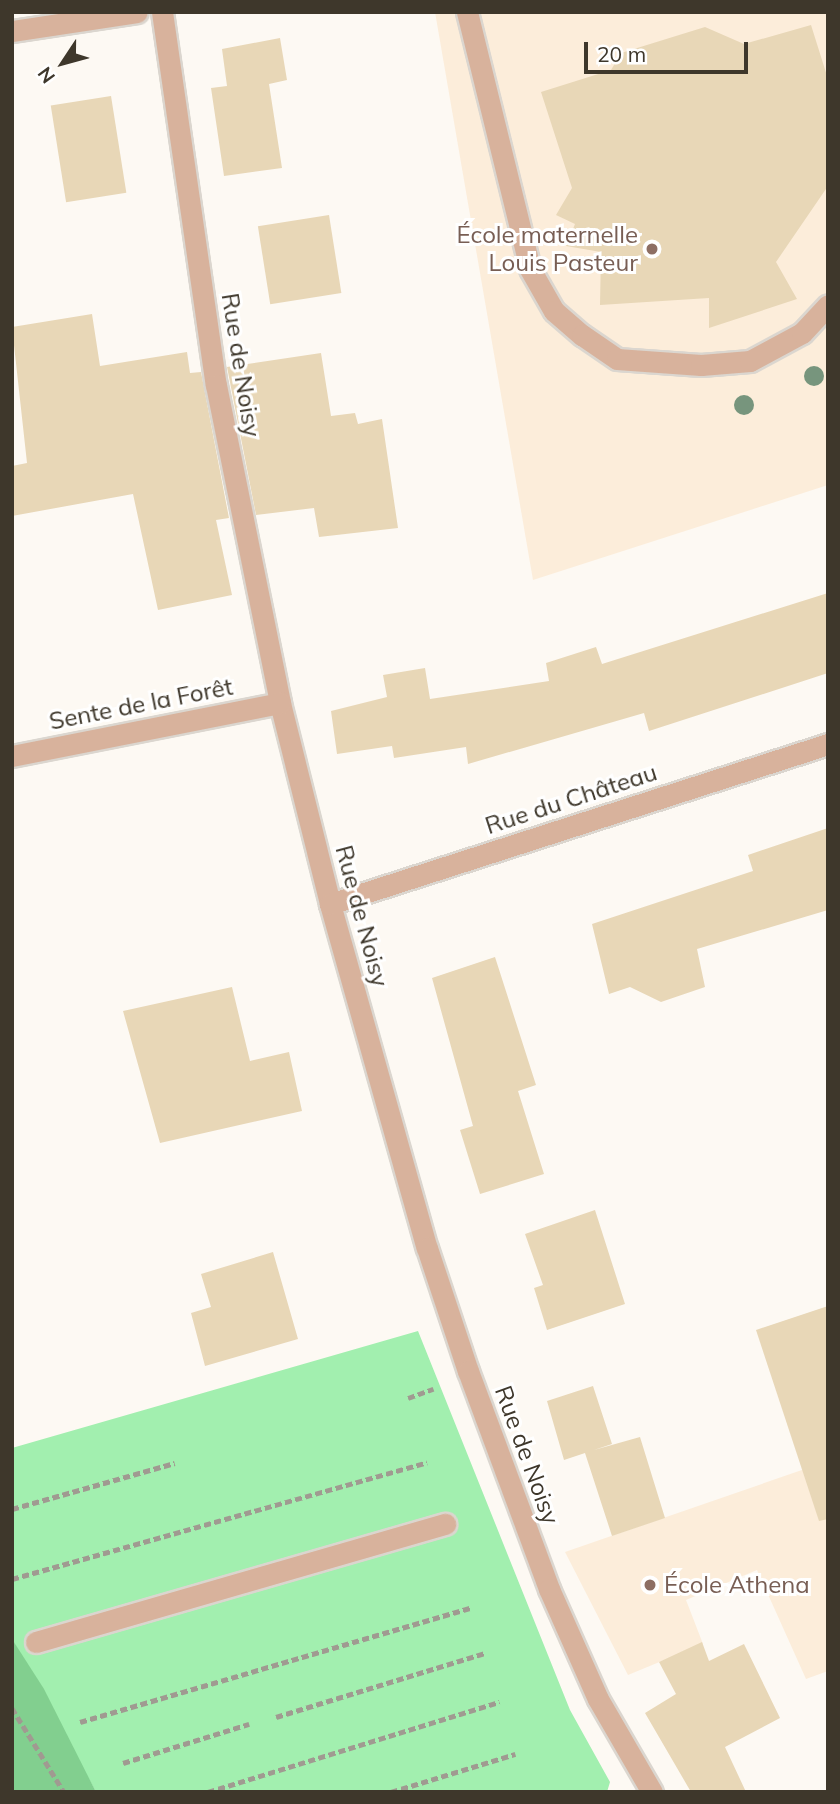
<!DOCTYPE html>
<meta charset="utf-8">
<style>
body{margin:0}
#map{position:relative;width:840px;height:1804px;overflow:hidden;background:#fdf9f3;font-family:Mulish,sans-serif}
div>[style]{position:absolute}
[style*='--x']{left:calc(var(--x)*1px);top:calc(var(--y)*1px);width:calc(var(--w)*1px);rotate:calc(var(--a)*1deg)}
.education>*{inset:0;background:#fcedda}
.green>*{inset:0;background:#a2efaf}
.forest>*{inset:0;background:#82cf8f}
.building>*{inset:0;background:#e8d7b7;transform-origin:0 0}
.path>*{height:4.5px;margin-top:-2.25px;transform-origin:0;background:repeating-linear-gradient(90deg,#a09a91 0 7px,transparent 0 10.5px)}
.roads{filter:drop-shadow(2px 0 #dbd6cf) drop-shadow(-2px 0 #dbd6cf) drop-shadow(0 2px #dbd6cf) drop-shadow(0 -2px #dbd6cf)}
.service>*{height:21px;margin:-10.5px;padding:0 10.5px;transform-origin:10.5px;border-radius:10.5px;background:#d8b29c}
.minor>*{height:21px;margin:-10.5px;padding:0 10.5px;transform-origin:10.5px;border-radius:10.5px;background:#d8b29c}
.trees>*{width:20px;height:20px;margin:-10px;border-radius:50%;background:#77957d}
.dots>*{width:19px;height:19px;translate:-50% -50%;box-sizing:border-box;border:4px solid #fff;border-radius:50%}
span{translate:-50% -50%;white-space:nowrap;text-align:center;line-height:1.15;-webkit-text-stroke:6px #fff;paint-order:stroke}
.education-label{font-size:24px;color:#785e54}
.right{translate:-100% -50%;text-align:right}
.left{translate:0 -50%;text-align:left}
.street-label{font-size:24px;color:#3e372b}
.frame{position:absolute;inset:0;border:14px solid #3e372b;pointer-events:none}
.north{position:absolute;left:28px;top:28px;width:70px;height:70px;-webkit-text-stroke:5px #fff;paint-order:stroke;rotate:234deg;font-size:19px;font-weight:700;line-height:28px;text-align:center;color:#3e372b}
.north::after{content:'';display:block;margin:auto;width:24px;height:32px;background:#3e372b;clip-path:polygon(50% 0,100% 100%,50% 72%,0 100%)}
.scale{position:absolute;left:584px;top:42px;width:164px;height:32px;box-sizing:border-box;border:4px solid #3e372b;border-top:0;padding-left:9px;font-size:21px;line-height:24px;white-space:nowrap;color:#3e372b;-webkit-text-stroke:5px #fff;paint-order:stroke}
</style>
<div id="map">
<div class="education">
<div style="clip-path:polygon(435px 12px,828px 12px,828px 485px,533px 580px)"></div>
<div style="clip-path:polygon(828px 1461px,828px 1671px,806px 1679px,757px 1570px,686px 1600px,703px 1644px,628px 1675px,565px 1552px)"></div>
</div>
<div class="green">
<div style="clip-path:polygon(418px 1331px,570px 1710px,610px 1782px,607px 1792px,96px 1792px,12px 1639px,12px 1448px)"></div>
</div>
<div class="forest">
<div style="clip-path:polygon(12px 1639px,44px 1689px,96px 1792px,12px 1792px)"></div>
</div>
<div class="building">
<div style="clip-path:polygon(811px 25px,828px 79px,828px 186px,776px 262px,797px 299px,709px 328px,709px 298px,600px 305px,601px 252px,566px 246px,575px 224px,556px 215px,572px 188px,541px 92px,611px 70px,621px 53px,705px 27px,744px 44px)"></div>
<div style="clip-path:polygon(280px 38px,287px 80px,269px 84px,282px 168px,224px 176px,211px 88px,227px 86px,222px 49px)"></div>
<div style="left:111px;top:96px;width:98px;height:61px;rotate:81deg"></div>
<div style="left:329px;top:215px;width:79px;height:72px;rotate:81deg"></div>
<div style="clip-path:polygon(92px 314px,100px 366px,187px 352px,190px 373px,201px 372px,229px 518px,216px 520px,232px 595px,158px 610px,133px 494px,12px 516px,12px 466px,27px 463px,12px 327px)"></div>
<div style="clip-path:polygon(321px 353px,331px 416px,355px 413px,358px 424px,382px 419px,398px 528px,319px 537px,314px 508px,256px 515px,227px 367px)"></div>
<div style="clip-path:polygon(828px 593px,828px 673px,649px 731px,644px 713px,468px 764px,466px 747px,394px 758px,392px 746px,337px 754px,331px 711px,387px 697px,383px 675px,425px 668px,430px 699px,549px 681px,546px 663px,596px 647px,602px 664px)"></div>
<div style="clip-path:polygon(828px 828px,828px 910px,697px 949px,705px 987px,661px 1002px,630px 987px,609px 994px,592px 924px,753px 871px,748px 855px)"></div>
<div style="clip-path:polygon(495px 957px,536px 1085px,518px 1091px,544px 1174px,480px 1194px,460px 1130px,473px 1126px,432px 978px)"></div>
<div style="clip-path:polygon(232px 987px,250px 1061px,289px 1052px,302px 1111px,160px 1143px,123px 1011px)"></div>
<div style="clip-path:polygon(595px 1210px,625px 1304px,547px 1330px,534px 1288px,543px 1285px,525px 1234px)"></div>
<div style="clip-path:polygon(273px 1252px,298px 1339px,205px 1366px,191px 1313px,211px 1307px,201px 1274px)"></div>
<div style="clip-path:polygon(828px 1306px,828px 1519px,819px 1521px,756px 1330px)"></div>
<div style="clip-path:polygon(593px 1386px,612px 1444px,594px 1450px,640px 1437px,665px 1518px,612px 1536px,585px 1453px,564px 1460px,547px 1401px)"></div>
<div style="clip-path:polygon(702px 1642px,709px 1661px,744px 1644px,780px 1718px,725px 1747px,746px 1792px,691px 1792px,645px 1713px,676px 1694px,659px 1662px)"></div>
</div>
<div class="path">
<div style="--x:408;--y:1398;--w:27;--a:-20"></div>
<div style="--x:12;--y:1509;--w:169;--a:-15.8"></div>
<div style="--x:12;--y:1579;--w:431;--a:-15.7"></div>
<div style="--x:12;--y:1708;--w:99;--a:58.2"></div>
<div style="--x:276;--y:1717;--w:219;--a:-17"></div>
<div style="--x:80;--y:1722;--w:407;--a:-16.3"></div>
<div style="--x:123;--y:1763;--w:132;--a:-17.2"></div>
<div style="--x:208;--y:1792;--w:305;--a:-17.2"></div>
<div style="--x:391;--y:1792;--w:130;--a:-17"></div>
</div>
<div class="roads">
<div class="service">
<div style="--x:467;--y:12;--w:265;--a:76.2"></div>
<div style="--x:530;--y:269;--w:48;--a:60.3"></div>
<div style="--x:554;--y:311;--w:37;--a:41"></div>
<div style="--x:582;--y:335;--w:42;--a:34.4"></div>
<div style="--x:617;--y:359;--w:84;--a:4.1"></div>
<div style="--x:701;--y:365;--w:49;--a:-4.7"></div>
<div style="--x:750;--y:361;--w:59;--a:-28.3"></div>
<div style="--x:802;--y:333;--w:38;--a:-47"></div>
<div style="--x:36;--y:1642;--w:426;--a:-16.1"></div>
</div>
<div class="minor">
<div style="--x:162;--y:12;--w:377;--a:81.8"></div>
<div style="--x:216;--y:385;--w:324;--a:78.6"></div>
<div style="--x:280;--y:703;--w:207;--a:76"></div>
<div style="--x:330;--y:904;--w:357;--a:74.3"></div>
<div style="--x:427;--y:1248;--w:130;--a:71.6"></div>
<div style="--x:468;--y:1371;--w:233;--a:69.6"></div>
<div style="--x:549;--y:1589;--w:120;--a:66"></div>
<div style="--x:598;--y:1699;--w:108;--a:59.9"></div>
<div style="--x:12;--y:31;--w:126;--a:-8.6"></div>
<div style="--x:12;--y:756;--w:273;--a:-11.2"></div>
<div style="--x:330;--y:904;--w:523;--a:-17.81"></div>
</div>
</div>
<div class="trees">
<div style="left:814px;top:376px"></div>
<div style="left:744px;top:405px"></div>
</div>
<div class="dots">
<div style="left:652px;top:249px;background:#8d6e63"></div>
<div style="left:650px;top:1585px;background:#8d6e63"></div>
</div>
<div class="education-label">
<span class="right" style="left:638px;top:249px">École maternelle<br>Louis Pasteur</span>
<span class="left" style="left:664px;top:1585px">École Athena</span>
</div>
<div class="street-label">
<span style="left:241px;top:365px;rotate:81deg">Rue de Noisy</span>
<span style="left:141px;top:704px;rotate:-11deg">Sente de la Forêt</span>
<span style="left:571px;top:799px;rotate:-18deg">Rue du Château</span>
<span style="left:362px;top:916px;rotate:75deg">Rue de Noisy</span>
<span style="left:527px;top:1455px;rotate:70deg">Rue de Noisy</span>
</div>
<div class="frame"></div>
<div class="north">N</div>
<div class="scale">20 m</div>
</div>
